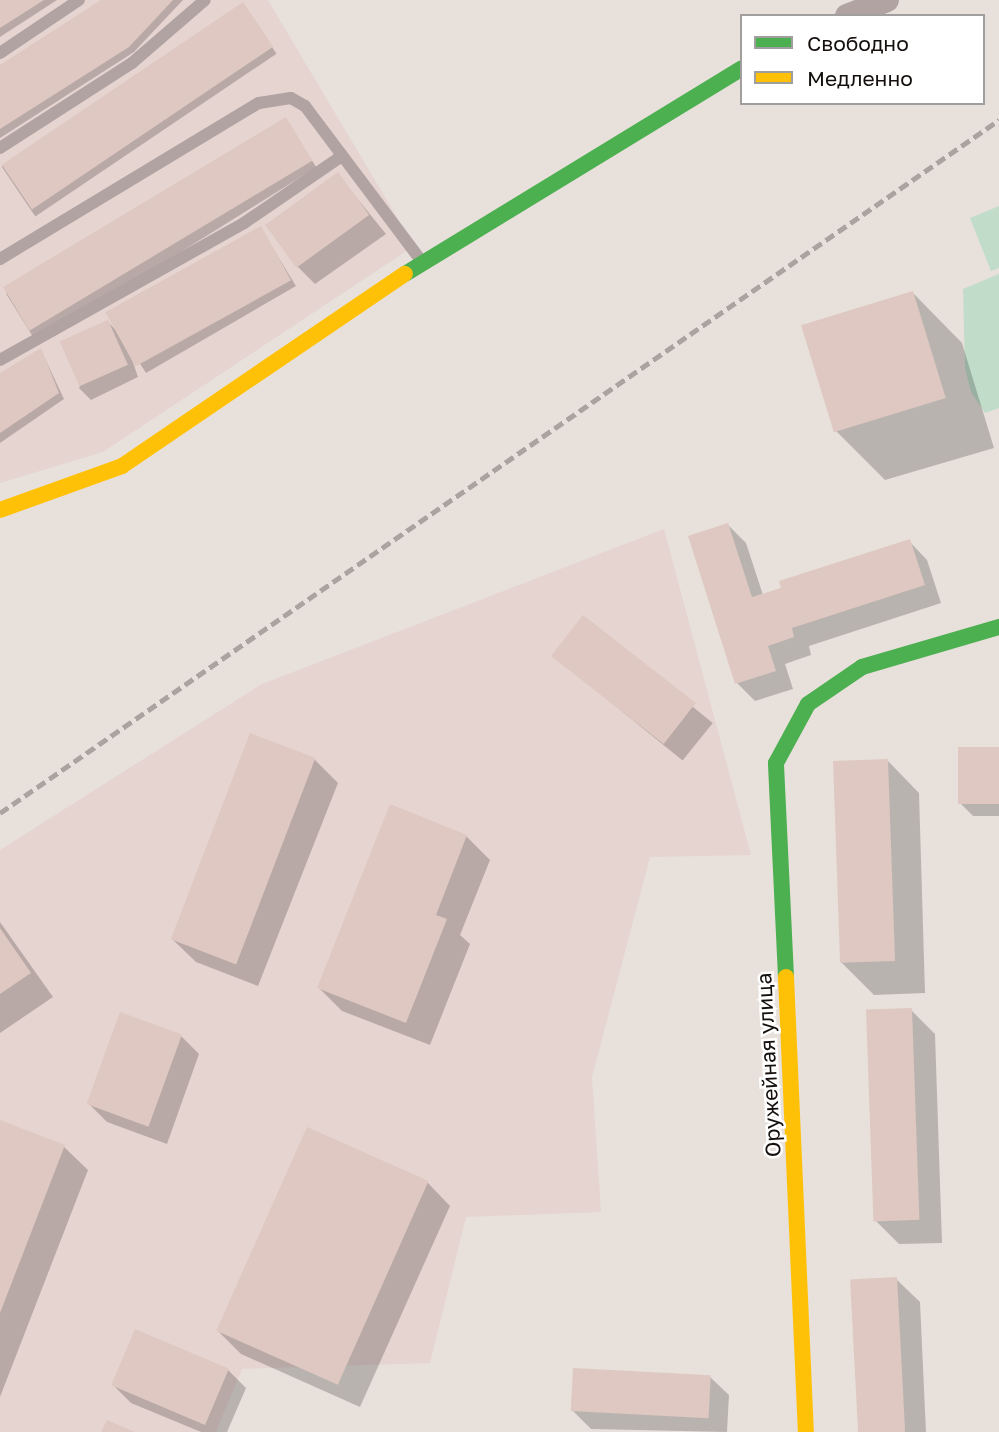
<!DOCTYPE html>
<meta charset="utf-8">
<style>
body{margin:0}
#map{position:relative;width:999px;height:1432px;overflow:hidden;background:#e8e0db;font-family:"Golos Text",sans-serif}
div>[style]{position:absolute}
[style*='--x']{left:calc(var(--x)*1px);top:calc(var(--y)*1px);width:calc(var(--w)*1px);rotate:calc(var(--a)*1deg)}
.industrial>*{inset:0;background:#e6d4d1}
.green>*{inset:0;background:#c1dcc9}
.shadow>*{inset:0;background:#0003;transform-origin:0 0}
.building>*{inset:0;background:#dec8c1;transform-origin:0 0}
.lane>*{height:12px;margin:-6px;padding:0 6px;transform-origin:6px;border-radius:6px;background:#b0a3a2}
.street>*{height:24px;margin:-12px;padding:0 12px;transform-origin:12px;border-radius:12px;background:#b0a3a2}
.fast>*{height:16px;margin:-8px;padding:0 8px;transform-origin:8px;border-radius:8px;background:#4caf50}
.slow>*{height:16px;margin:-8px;padding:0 8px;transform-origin:8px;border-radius:8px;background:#ffc107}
.rail>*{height:5px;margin-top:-2.5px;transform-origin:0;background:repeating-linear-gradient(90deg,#aca3a0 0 10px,transparent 0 15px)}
span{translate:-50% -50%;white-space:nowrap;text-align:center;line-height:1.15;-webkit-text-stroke:5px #fff;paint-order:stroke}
.street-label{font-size:21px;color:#15100d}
.legend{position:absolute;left:740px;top:14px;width:245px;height:91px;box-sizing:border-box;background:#fff;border:2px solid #a19f9e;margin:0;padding:9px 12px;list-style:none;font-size:21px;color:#15100d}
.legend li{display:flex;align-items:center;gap:14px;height:35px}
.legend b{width:35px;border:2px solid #a19f9e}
</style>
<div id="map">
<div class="industrial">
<div style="clip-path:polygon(0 0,268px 0,414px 246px,103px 452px,0 483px)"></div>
<div style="clip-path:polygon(664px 529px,751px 855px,650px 857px,592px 1077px,601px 1212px,466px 1217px,430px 1363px,242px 1369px,216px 1432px,0 1432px,0 850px,262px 684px)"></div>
</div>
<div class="green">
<div style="clip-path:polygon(999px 206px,999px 268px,991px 271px,970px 218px)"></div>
<div style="clip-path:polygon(999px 274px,999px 408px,985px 413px,971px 392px,965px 368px,963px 289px)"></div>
</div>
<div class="shadow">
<div style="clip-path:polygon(0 0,57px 0,0 37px)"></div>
<div style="clip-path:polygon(104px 0,183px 0,134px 52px,0 138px,0 67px)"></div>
<div style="left:243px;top:4px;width:60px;height:291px;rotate:56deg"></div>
<div style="left:286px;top:119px;width:57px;height:330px;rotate:58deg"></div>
<div style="clip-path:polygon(338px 175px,386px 234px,315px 284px,297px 266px)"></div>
<div style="clip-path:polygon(261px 229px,296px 286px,146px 373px,126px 342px,138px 377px,91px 400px,79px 388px,108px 322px,120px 334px)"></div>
<div style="clip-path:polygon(913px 293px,962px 343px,994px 448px,885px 480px,835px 430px,804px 326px)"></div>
<div style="clip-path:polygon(41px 350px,64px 399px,0 443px,0 375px)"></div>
<div style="clip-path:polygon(728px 525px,746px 543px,763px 595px,909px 541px,927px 560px,941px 603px,809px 646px,811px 655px,785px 664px,793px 689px,755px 701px,737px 683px)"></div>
<div style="left:583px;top:618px;width:167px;height:48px;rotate:39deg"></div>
<div style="clip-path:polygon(999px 749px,999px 816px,973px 816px,961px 804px)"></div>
<div style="clip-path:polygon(314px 759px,338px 783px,258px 986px,196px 962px,172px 939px)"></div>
<div style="clip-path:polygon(887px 760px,919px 793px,925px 993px,874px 995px,841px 962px)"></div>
<div style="clip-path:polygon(466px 836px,490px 860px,460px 935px,470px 944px,430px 1045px,342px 1011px,319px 988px)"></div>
<div style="clip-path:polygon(0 922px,53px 997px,0 1033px)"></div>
<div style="clip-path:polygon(911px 1010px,935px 1034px,942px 1243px,899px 1244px,876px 1221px)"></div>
<div style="clip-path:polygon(121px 1014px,181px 1036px,199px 1054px,167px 1144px,107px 1122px,89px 1104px)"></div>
<div style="clip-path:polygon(0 1122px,64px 1147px,88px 1170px,0 1397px)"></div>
<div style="clip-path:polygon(427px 1182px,450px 1206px,360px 1407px,241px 1354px,218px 1331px)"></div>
<div style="clip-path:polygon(896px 1279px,920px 1302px,926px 1432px,860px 1432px)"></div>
<div style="clip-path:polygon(228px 1370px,246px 1388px,227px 1432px,201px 1432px,131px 1403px,113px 1385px)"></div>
<div style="clip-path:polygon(710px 1377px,729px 1395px,727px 1432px,591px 1429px,573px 1411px)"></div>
</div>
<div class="building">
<div style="clip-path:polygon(0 0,44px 0,0 28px)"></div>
<div style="clip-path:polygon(101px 0,173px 0,129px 47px,0 129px,0 65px)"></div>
<div style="left:243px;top:2px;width:54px;height:291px;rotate:56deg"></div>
<div style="left:286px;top:117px;width:51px;height:330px;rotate:59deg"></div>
<div style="left:338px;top:172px;width:53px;height:90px;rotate:54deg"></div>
<div style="left:261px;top:226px;width:62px;height:178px;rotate:61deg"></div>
<div style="left:913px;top:291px;width:112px;height:117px;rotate:73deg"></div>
<div style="left:108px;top:320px;width:49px;height:53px;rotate:66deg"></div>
<div style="clip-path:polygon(41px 348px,59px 393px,0 433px,0 373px)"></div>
<div style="clip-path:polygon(728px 523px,752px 597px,781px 588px,779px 581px,910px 539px,925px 585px,792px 628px,794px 637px,768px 646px,776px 671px,735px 684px,688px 536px)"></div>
<div style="left:583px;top:615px;width:143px;height:52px;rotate:38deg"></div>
<div style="left:250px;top:733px;width:70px;height:221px;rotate:21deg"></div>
<div style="left:999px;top:747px;width:57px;height:41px;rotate:90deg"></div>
<div style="left:888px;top:759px;width:202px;height:55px;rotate:88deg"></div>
<div style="clip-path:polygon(390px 804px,467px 835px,436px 915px,447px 919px,406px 1023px,317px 988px)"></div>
<div style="clip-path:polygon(0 928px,31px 973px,0 994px)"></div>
<div style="left:912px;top:1008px;width:212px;height:46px;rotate:88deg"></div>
<div style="left:120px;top:1012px;width:66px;height:98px;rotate:20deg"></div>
<div style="clip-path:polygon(0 1120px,65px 1145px,0 1313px)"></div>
<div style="left:307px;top:1127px;width:133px;height:223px;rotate:24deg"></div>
<div style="left:897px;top:1277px;width:155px;height:47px;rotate:87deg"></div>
<div style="left:135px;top:1329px;width:102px;height:61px;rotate:23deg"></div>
<div style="left:573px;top:1368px;width:138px;height:43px;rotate:3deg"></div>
<div style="clip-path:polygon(107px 1420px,135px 1432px,101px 1432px)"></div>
</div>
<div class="lane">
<div style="--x:0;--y:53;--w:95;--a:-33.9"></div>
<div style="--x:0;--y:148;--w:157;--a:-32.8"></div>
<div style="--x:132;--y:63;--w:96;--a:-40.8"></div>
<div style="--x:0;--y:259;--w:302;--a:-31.1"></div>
<div style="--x:259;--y:103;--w:32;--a:-9"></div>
<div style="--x:291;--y:98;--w:16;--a:30"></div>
<div style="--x:305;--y:106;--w:195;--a:53.1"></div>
<div style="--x:0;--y:360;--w:280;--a:-29.3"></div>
<div style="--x:244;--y:223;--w:119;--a:-34.4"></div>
</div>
<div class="street">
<div style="--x:847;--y:16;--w:43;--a:-21.8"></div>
</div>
<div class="fast">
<div style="--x:405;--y:274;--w:395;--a:-31.4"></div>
<div style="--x:786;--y:977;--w:214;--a:-92.7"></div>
<div style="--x:776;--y:763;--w:67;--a:-61.5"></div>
<div style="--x:808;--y:704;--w:65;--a:-34.4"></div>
<div style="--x:862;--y:667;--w:143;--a:-16.3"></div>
</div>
<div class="slow">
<div style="--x:0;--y:510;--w:130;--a:-19.8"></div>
<div style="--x:122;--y:466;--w:342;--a:-34.2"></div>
<div style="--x:786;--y:977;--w:455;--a:87.5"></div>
</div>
<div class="rail">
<div style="--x:0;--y:813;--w:1216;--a:-34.75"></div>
</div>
<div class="street-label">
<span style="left:768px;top:1065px;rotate:-93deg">Оружейная улица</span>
</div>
<ul class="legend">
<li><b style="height:9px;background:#4caf50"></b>Свободно</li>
<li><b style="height:9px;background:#ffc107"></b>Медленно</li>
</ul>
</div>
